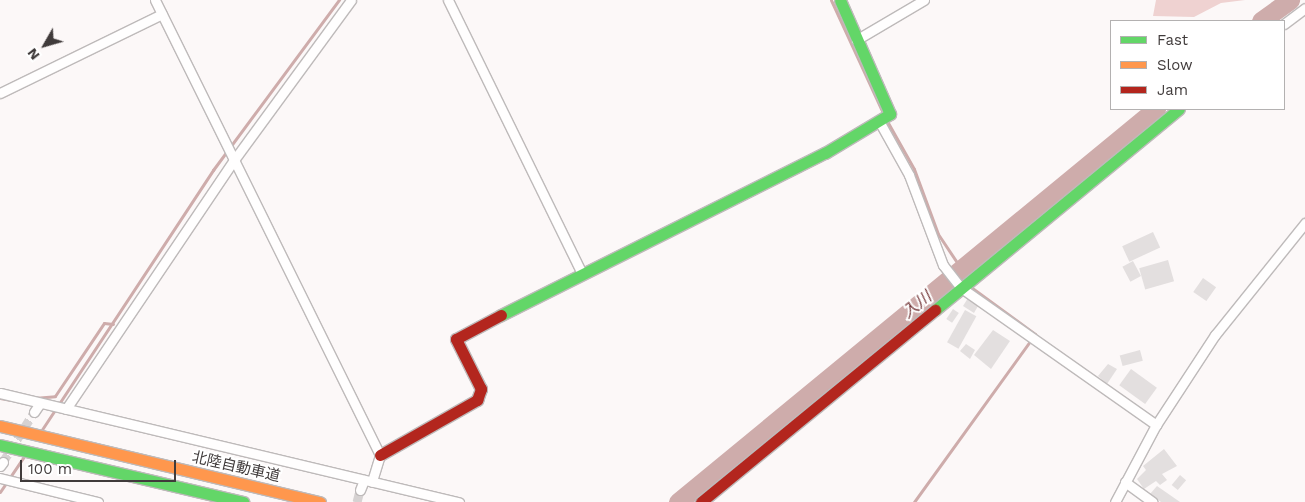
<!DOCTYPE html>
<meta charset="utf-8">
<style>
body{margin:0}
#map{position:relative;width:1305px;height:502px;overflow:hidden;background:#fcf8f8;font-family:"Work Sans","Noto Sans JP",sans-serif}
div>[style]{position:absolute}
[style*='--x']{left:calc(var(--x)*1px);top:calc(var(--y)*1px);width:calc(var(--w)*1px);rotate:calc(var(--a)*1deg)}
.forest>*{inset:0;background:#efd2d1}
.stream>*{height:3px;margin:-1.5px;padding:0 1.5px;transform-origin:1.5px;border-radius:1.5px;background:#ceacab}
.river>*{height:19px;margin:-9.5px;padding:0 9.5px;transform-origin:9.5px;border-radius:9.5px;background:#ceacab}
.building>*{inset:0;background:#e3dfdf;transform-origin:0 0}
.street-tunnel>*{height:9px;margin-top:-4.5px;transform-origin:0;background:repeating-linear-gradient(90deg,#d6d2d2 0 9px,transparent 0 13.5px)}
.roads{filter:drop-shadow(1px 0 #bebaba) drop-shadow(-1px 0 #bebaba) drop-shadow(0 1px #bebaba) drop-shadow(0 -1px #bebaba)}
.street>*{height:9px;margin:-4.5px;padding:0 4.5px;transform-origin:4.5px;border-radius:4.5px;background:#fffefe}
.fast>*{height:11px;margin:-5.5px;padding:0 5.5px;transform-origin:5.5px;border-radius:5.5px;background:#63d668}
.slow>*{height:11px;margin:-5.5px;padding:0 5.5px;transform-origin:5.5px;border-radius:5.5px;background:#ff974d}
.jam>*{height:11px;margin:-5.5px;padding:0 5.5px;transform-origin:5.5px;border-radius:5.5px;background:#b3261e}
span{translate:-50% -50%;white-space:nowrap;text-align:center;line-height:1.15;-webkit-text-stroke:4px #fff;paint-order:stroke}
.street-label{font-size:15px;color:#403b3b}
.water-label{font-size:16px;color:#713335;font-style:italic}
.legend{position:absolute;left:1110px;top:20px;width:175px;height:90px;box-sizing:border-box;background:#fff;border:1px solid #b3b1b1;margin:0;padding:6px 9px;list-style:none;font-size:15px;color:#403b3b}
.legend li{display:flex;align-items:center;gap:10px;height:25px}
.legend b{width:25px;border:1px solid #b3b1b1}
.north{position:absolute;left:20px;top:20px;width:50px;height:50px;-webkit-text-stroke:4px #fff;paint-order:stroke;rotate:232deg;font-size:14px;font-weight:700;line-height:20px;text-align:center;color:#403b3b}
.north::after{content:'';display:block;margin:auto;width:18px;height:22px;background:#403b3b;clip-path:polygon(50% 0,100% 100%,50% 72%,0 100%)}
.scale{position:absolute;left:20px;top:460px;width:156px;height:22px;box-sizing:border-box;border:2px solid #403b3b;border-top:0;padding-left:6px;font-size:15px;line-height:18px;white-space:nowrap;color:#403b3b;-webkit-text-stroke:4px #fff;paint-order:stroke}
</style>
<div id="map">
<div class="forest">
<div style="clip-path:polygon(1156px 0,1245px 0,1221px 3px,1194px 17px,1153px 16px)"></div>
</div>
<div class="stream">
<div style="--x:831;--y:0;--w:127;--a:65.3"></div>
<div style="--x:887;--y:121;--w:55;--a:60.6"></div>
<div style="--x:914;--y:169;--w:69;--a:69.7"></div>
<div style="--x:938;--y:234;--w:43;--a:56.3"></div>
<div style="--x:958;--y:273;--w:10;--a:53"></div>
<div style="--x:0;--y:398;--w:11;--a:10"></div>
<div style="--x:34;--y:398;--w:21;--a:-5"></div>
<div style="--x:55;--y:396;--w:88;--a:-56.1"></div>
<div style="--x:104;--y:323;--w:9;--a:6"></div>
<div style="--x:41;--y:431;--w:313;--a:-56.6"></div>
<div style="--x:213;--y:170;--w:212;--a:-53.5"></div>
<div style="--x:0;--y:492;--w:45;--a:-56"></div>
<div style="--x:914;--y:502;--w:207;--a:-54.2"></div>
<div style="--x:1035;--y:334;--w:83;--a:-143.8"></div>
</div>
<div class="river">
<div style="--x:1261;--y:21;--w:36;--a:-36"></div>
<div style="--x:678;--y:502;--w:619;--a:-39.43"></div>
</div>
<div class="building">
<div style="left:1153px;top:232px;width:17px;height:34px;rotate:65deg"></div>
<div style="left:1168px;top:260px;width:22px;height:30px;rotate:74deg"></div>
<div style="left:1133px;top:261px;width:17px;height:12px;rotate:62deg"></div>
<div style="left:1203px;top:278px;width:16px;height:17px;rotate:35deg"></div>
<div style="clip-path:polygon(968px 298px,978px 306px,974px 313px,963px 306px)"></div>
<div style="left:953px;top:309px;width:7px;height:12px;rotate:34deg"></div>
<div style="left:965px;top:310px;width:13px;height:37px;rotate:29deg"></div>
<div style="clip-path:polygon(993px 330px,1010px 341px,991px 369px,974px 355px)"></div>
<div style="clip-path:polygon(966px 344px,975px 350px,970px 359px,960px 351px)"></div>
<div style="left:1140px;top:350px;width:11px;height:21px;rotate:75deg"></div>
<div style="clip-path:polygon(1108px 364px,1117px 369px,1107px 384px,1098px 376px)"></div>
<div style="left:1131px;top:369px;width:32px;height:20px;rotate:36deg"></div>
<div style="clip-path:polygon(1164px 449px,1177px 466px,1162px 474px,1167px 480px,1160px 485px,1156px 481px,1144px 489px,1137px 479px,1146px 470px,1143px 466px)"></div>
<div style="left:1180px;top:475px;width:8px;height:13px;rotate:40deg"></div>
<div style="clip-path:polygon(1157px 486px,1180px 502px,1161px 502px,1150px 494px)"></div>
</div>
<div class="street-tunnel">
<div style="--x:3;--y:462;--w:59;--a:-58.2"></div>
<div style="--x:357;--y:502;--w:12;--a:-76"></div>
</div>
<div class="roads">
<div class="street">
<div style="--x:155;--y:0;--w:508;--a:63.69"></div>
<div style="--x:380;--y:455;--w:28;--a:107"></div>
<div style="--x:448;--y:0;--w:305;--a:63.9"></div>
<div style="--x:1284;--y:24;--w:26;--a:-37"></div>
<div style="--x:856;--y:40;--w:79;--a:-30.5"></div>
<div style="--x:0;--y:93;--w:180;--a:-26"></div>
<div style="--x:879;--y:121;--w:62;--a:60.9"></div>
<div style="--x:909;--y:175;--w:96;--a:69.3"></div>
<div style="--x:943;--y:265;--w:28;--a:52"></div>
<div style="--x:960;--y:287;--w:240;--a:35.1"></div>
<div style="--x:0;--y:393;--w:472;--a:13.4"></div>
<div style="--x:66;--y:409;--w:300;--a:-56"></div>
<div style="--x:234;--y:160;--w:198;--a:-53.8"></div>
<div style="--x:34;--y:412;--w:11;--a:-56"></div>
<div style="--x:0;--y:466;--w:5;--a:-53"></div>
<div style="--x:0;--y:478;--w:101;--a:13.8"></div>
<div style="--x:1125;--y:482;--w:34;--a:36"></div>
<div style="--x:360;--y:490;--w:11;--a:-68"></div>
<div style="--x:1115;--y:502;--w:87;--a:-62"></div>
<div style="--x:1156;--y:425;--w:108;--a:-56.8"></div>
<div style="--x:1215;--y:335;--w:144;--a:-51.2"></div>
</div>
<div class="fast">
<div style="--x:935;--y:310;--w:316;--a:-39.5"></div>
<div style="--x:501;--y:315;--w:362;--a:-26.6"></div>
<div style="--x:825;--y:153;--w:76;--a:-31"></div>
<div style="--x:890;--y:114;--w:124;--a:-113.7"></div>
<div style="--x:0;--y:445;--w:250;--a:13.2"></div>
</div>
<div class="slow">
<div style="--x:0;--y:426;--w:329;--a:13.4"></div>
</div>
<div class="jam">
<div style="--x:380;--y:455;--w:112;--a:-29.6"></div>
<div style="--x:477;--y:400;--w:12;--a:-70"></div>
<div style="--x:481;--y:389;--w:56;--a:-116.6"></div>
<div style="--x:456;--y:339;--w:51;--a:-28.1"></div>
<div style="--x:701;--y:502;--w:303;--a:-39.4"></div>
</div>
</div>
<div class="street-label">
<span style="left:236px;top:467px;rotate:13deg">北陸自動車道</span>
</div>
<div class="water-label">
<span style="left:917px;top:305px;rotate:-39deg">入川</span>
</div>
<ul class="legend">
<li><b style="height:6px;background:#63d668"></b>Fast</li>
<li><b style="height:6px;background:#ff974d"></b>Slow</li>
<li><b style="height:6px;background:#b3261e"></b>Jam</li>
</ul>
<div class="north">N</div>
<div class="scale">100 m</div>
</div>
